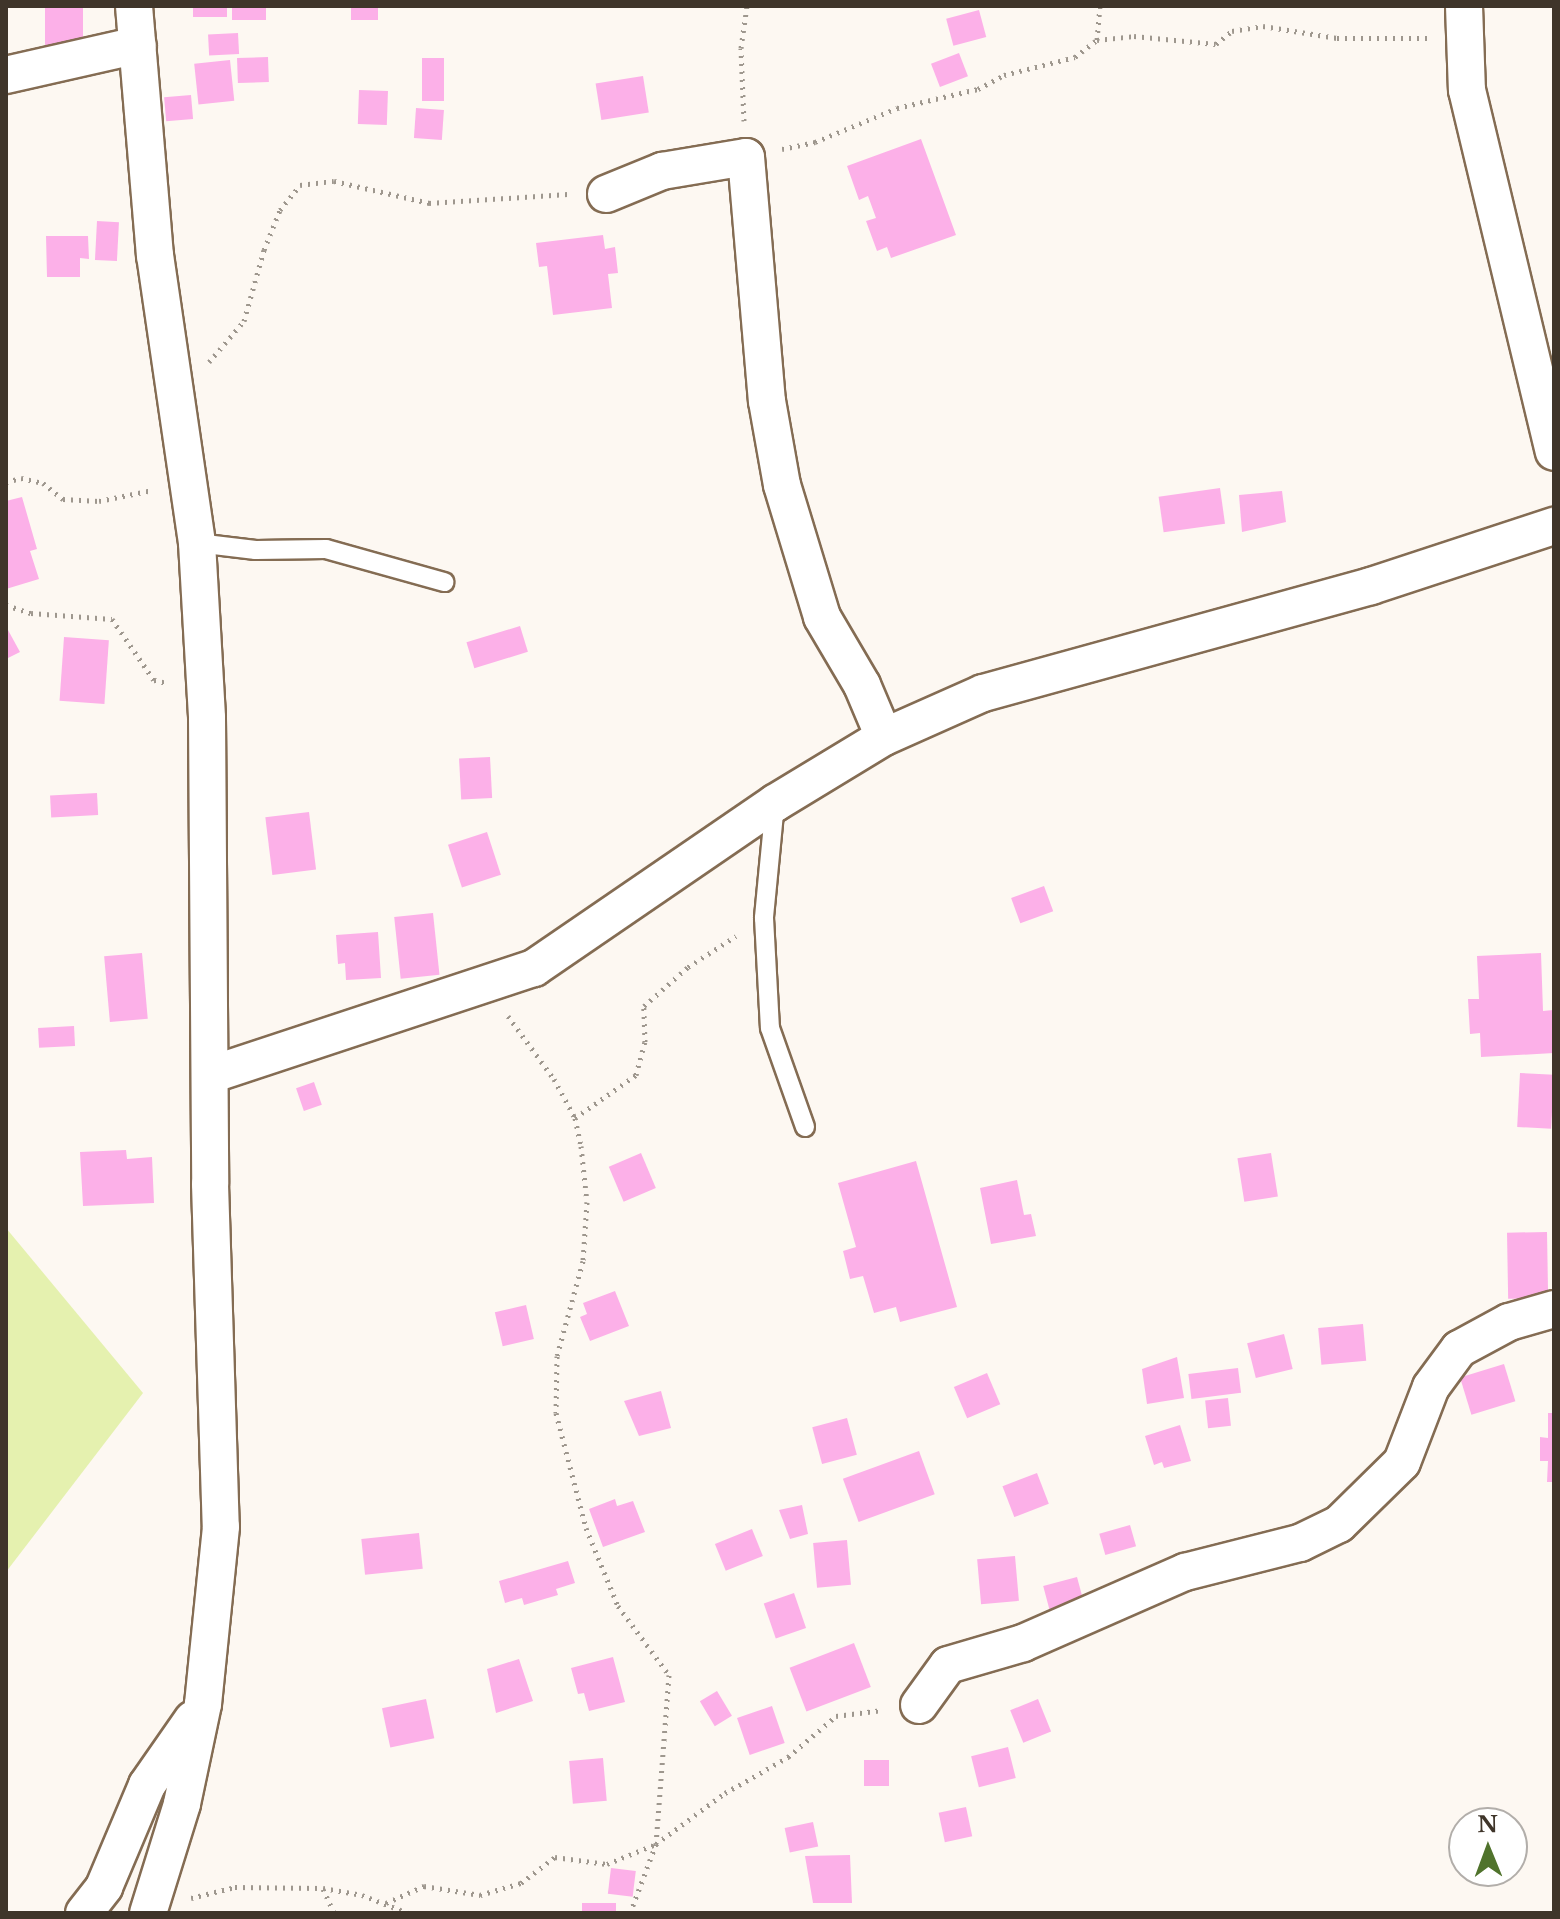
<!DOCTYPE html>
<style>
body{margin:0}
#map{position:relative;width:1560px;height:1919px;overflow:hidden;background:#fdf8f2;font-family:"Libre Baskerville",serif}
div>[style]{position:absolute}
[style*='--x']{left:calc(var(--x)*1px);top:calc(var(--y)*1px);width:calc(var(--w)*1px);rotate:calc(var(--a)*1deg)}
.green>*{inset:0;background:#e5f1af}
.building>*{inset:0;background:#fcb0e8;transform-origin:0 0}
.path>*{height:5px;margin-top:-2.5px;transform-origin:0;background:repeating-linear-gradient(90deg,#9e978e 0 2px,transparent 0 8px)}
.roads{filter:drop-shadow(2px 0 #846c53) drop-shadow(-2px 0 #846c53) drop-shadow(0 2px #846c53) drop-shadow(0 -2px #846c53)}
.service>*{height:18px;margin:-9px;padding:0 9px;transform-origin:9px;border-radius:9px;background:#fff}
.minor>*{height:36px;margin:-18px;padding:0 18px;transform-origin:18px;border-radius:18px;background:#fff}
span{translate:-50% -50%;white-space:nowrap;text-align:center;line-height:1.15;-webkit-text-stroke:8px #fff;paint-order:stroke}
.frame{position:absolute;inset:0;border:8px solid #3f352a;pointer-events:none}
.north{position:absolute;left:1448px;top:1807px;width:80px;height:80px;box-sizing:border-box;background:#fff;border:2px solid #b2aeaa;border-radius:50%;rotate:359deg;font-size:22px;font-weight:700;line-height:32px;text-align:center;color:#3f352a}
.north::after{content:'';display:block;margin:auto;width:28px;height:36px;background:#50732c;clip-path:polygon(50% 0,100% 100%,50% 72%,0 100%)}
</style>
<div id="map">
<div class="green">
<div style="clip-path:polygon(6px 1228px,143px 1393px,6px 1572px)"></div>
</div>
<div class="building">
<div style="left:45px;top:6px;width:38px;height:43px"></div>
<div style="left:193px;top:6px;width:34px;height:11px"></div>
<div style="left:232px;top:6px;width:34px;height:14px"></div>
<div style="left:351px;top:6px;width:27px;height:14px"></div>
<div style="left:979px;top:10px;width:28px;height:34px;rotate:75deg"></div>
<div style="left:238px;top:33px;width:21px;height:30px;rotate:87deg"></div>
<div style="left:959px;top:53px;width:25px;height:30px;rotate:69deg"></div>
<div style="left:268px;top:57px;width:25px;height:31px;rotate:88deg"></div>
<div style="left:422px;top:58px;width:22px;height:43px"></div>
<div style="left:230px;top:60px;width:41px;height:36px;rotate:84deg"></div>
<div style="left:643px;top:76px;width:37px;height:48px;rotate:81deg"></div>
<div style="left:359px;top:90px;width:29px;height:34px;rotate:2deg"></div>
<div style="left:191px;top:95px;width:24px;height:27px;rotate:85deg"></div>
<div style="left:416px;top:108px;width:28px;height:30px;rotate:4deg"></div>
<div style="clip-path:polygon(921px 139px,956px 235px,891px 258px,887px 247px,877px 251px,866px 221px,876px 218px,868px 196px,859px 200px,847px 166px)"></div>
<div style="left:97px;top:221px;width:22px;height:39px;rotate:3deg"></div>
<div style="clip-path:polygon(603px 235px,605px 249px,615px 247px,618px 273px,608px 274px,612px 308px,553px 315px,547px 266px,539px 267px,536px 243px)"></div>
<div style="clip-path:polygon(46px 236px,88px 236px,89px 259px,80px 258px,80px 277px,47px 277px)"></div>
<div style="left:1220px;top:488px;width:36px;height:62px;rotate:82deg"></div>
<div style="clip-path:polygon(1282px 491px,1286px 522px,1242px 532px,1239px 495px)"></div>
<div style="clip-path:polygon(22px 497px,37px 549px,30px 551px,39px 579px,6px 589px,6px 501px)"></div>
<div style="left:520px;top:626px;width:27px;height:56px;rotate:73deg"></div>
<div style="clip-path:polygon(8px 630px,20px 652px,6px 659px,6px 631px)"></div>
<div style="left:64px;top:637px;width:45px;height:64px;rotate:4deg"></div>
<div style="left:490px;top:757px;width:41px;height:31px;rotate:87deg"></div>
<div style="left:97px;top:793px;width:22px;height:47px;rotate:87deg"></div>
<div style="left:309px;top:812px;width:58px;height:44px;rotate:83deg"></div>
<div style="left:487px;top:832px;width:45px;height:41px;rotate:72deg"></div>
<div style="left:1044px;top:886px;width:27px;height:35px;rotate:70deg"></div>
<div style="left:433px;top:913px;width:62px;height:39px;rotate:84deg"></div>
<div style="clip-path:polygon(378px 932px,381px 978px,346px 980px,345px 963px,338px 964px,336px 935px)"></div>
<div style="left:142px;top:953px;width:66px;height:38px;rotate:85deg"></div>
<div style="clip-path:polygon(1541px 953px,1543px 1011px,1553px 1010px,1554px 1053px,1481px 1057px,1480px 1033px,1470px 1034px,1468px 999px,1479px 999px,1477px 956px)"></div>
<div style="left:74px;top:1026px;width:20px;height:36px;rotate:87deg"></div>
<div style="left:1520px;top:1073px;width:34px;height:54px;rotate:3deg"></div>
<div style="left:314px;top:1082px;width:24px;height:19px;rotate:71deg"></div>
<div style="clip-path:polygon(126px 1150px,127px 1159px,152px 1157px,154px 1203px,83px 1206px,80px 1152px)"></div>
<div style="left:641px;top:1153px;width:38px;height:35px;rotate:67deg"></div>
<div style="left:1271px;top:1153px;width:44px;height:34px;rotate:81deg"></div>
<div style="clip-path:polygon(916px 1161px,957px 1307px,900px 1322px,896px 1307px,874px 1313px,863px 1276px,850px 1279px,843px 1251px,856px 1247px,838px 1183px)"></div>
<div style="clip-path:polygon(1017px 1180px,1024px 1215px,1031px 1214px,1036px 1236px,991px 1244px,980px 1188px)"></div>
<div style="left:1547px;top:1232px;width:66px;height:40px;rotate:89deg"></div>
<div style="clip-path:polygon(615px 1291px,629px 1326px,590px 1341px,580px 1317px,587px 1314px,583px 1303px)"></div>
<div style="left:526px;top:1305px;width:35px;height:32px;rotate:77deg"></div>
<div style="left:1363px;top:1324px;width:37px;height:45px;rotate:85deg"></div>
<div style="left:1284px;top:1334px;width:36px;height:38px;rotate:76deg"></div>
<div style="clip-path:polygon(1177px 1357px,1184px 1398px,1147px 1404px,1142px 1369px)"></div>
<div style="left:1504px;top:1364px;width:39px;height:46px;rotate:73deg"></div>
<div style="left:1238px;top:1368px;width:25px;height:50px;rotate:83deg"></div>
<div style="left:987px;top:1373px;width:34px;height:36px;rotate:67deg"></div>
<div style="clip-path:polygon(661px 1391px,671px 1428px,639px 1436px,624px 1401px)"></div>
<div style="left:1228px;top:1398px;width:28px;height:23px;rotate:84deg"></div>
<div style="clip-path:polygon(1548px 1413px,1554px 1413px,1554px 1482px,1547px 1482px,1548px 1461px,1540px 1461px,1540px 1437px,1548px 1438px)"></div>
<div style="left:847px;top:1418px;width:38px;height:36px;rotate:75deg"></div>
<div style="clip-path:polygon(1180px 1425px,1191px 1461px,1164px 1468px,1162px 1462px,1154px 1465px,1145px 1436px)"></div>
<div style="left:919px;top:1451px;width:46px;height:81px;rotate:70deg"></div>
<div style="left:1037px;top:1473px;width:33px;height:37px;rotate:69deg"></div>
<div style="clip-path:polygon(615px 1499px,617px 1506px,633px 1501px,645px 1532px,603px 1547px,589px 1509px)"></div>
<div style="clip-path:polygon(802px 1505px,808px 1534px,790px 1539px,779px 1510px)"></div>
<div style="left:1130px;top:1525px;width:22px;height:32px;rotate:74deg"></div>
<div style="left:752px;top:1529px;width:29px;height:40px;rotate:68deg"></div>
<div style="left:419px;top:1533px;width:36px;height:58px;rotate:84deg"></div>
<div style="left:847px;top:1540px;width:45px;height:34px;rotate:85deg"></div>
<div style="left:1015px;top:1556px;width:45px;height:38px;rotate:85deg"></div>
<div style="clip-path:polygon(568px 1561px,575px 1583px,556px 1589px,558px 1595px,524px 1605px,522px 1598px,505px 1603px,499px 1581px)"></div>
<div style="left:1077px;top:1577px;width:27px;height:35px;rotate:75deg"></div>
<div style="left:794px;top:1593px;width:37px;height:32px;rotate:71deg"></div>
<div style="left:854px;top:1643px;width:47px;height:69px;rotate:69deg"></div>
<div style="clip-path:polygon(613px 1657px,625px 1702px,589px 1711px,584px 1693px,578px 1694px,571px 1668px)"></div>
<div style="clip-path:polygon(519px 1659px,533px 1701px,496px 1713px,487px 1669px)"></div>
<div style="left:717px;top:1691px;width:29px;height:20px;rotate:59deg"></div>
<div style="left:426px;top:1699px;width:40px;height:45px;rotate:78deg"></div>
<div style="left:1038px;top:1699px;width:35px;height:30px;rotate:68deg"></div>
<div style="left:772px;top:1706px;width:39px;height:37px;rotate:71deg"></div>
<div style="left:1008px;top:1747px;width:32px;height:38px;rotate:76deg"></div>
<div style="left:603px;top:1758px;width:43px;height:34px;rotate:85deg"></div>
<div style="left:864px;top:1760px;width:25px;height:26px"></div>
<div style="left:966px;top:1807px;width:30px;height:28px;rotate:78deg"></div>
<div style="left:813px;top:1822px;width:25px;height:29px;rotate:78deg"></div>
<div style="clip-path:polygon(850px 1855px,852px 1903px,813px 1903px,805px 1856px)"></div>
<div style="left:611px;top:1868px;width:25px;height:26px;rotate:7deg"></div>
<div style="left:616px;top:1903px;width:10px;height:34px;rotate:90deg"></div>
</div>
<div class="path">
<div style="--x:1097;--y:40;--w:34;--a:-85"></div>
<div style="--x:744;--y:121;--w:73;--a:-92.4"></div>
<div style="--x:741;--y:48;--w:42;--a:-81.9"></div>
<div style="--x:782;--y:149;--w:34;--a:-12"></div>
<div style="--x:815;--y:142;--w:89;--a:-22.5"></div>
<div style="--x:897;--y:108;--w:83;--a:-13.2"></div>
<div style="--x:978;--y:89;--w:30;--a:-28"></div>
<div style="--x:1004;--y:75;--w:73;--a:-14.2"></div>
<div style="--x:1075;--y:57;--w:28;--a:-38"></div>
<div style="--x:1097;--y:40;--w:37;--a:-6"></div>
<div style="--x:1134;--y:36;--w:82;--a:5.6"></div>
<div style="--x:1216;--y:44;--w:21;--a:-39"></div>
<div style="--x:1232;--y:31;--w:31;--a:-9"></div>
<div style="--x:1263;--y:26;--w:75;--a:9.2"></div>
<div style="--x:1337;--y:38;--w:91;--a:0"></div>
<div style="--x:209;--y:362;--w:54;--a:-49.5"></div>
<div style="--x:244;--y:321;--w:74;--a:-74.3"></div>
<div style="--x:264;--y:250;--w:43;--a:-68.2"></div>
<div style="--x:280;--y:210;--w:32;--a:-51"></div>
<div style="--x:300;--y:185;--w:34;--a:-7"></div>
<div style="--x:334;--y:181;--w:98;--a:13"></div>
<div style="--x:429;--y:203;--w:139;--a:-3.7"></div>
<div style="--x:6;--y:482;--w:16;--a:-15"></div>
<div style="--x:21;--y:478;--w:23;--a:13"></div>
<div style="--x:43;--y:483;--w:26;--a:39"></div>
<div style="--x:63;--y:499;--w:36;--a:3"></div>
<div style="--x:99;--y:501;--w:55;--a:-11.5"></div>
<div style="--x:6;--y:605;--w:26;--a:18"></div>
<div style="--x:31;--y:613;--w:81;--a:4.2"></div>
<div style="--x:112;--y:619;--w:74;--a:55.5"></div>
<div style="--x:154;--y:680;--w:13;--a:13"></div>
<div style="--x:508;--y:1016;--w:78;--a:53.9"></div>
<div style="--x:554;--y:1079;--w:44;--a:61.7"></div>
<div style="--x:575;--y:1118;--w:29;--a:78"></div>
<div style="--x:581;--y:1146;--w:56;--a:83.9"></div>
<div style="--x:587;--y:1202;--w:59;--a:93.9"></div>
<div style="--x:583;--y:1261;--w:98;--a:105.3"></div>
<div style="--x:557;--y:1356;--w:57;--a:91"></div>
<div style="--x:556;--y:1413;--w:119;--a:75.4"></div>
<div style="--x:586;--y:1528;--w:84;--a:67.7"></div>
<div style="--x:618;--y:1606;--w:86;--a:53.5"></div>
<div style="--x:669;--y:1675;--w:169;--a:94.4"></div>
<div style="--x:656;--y:1844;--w:74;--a:110.6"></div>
<div style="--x:575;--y:1118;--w:75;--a:-35.2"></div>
<div style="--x:636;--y:1075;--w:34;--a:-75"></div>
<div style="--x:645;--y:1042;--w:36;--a:-92"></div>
<div style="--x:644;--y:1006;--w:59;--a:-41.6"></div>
<div style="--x:688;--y:967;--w:57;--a:-32.9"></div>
<div style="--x:323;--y:1889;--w:26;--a:65"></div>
<div style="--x:191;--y:1898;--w:45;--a:-14"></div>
<div style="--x:235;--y:1887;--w:88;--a:0.7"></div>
<div style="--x:323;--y:1888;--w:40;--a:10"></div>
<div style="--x:362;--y:1895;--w:49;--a:21.4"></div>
<div style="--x:386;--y:1903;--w:42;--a:-24.1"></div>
<div style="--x:424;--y:1886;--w:57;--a:9.1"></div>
<div style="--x:480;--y:1895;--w:43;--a:-16.3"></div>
<div style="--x:521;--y:1883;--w:43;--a:-37.4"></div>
<div style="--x:555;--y:1857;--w:52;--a:7.7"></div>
<div style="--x:607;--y:1864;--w:53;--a:-22.2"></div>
<div style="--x:656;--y:1844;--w:86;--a:-36.5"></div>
<div style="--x:725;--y:1793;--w:73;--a:-29.7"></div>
<div style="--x:788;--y:1757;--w:63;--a:-40.5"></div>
<div style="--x:836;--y:1716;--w:47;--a:-7.3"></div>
</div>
<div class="roads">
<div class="service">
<div style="--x:197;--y:543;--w:59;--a:6.8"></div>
<div style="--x:256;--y:550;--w:70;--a:-0.8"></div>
<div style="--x:326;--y:549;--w:123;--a:15.6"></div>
<div style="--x:775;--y:803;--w:116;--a:95.5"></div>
<div style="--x:764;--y:918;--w:110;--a:86.9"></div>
<div style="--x:770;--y:1028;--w:105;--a:70.5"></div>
</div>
<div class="minor">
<div style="--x:134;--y:6;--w:250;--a:85.2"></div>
<div style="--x:155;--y:255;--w:291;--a:81.7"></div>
<div style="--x:197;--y:543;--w:175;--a:86.7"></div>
<div style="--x:207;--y:718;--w:466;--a:89.6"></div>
<div style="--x:210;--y:1184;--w:343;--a:88.2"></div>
<div style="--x:221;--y:1527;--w:178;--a:95.8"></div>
<div style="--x:203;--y:1704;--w:102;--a:101.9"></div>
<div style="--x:182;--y:1804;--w:114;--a:107.3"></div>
<div style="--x:1464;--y:6;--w:84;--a:88"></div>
<div style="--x:1467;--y:90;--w:372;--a:76.5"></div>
<div style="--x:6;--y:75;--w:135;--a:-12.8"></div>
<div style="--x:606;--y:194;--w:61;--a:-22.3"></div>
<div style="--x:662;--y:171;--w:85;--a:-9.5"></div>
<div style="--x:746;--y:157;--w:245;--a:85.1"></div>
<div style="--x:767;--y:401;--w:85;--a:79.9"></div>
<div style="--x:782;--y:485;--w:138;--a:73.1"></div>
<div style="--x:822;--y:617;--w:79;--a:59.5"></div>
<div style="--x:862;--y:685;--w:56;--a:67.1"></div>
<div style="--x:213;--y:1074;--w:338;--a:-18.3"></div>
<div style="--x:534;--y:968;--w:292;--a:-34.4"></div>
<div style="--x:775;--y:803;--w:127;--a:-31.2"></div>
<div style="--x:884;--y:737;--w:108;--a:-24"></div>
<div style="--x:983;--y:693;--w:402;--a:-15.4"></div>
<div style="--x:1371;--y:586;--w:193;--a:-18.2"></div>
<div style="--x:919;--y:1705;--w:49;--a:-54.1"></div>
<div style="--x:948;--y:1665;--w:78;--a:-16.3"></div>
<div style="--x:1023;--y:1643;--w:177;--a:-23.7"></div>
<div style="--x:1185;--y:1572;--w:119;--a:-14.2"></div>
<div style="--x:1300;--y:1543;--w:43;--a:-26"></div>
<div style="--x:1339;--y:1524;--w:88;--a:-44.5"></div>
<div style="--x:1402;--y:1462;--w:80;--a:-68.9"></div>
<div style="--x:1431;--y:1387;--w:47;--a:-53.6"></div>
<div style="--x:1459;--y:1349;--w:57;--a:-28.4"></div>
<div style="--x:1509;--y:1322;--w:47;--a:-16.1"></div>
<div style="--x:84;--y:1913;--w:33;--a:-52"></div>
<div style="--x:104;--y:1887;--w:111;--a:-67.1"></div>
<div style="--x:147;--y:1785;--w:80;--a:-55.1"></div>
</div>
</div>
<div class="frame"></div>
<div class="north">N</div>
</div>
